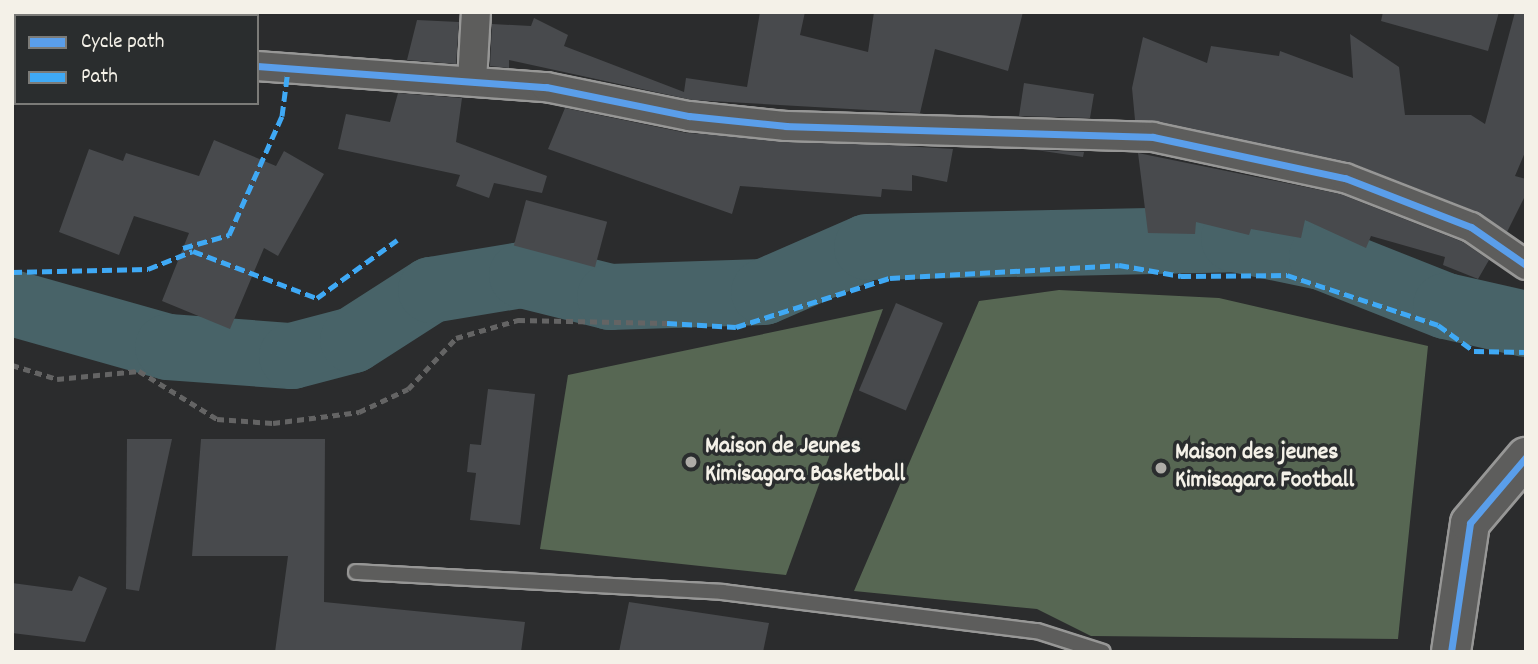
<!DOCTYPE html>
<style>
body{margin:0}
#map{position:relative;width:1538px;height:664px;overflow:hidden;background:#2b2c2d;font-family:Dekko,sans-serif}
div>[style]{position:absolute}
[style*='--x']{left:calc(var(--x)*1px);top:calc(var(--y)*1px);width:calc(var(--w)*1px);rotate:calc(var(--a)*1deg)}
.green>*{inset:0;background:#576753}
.river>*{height:66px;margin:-33px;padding:0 33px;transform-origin:33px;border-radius:33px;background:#486368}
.building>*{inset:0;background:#484a4d;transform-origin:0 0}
.path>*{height:4.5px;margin-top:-2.25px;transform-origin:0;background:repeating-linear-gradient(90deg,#646464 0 7px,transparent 0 12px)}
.roads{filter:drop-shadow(2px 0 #979796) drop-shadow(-2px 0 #979796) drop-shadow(0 2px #979796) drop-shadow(0 -2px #979796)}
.lane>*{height:14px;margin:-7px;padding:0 7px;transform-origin:7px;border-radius:7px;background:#5d5d5c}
.street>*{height:28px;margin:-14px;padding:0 14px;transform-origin:14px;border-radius:14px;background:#5d5d5c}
.secondary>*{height:38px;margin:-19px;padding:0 19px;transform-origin:19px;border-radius:19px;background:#5d5d5c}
.quiet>*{height:5px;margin-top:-2.5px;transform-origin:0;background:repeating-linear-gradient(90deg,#3fa9f5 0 10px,transparent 0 15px)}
.cycleway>*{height:7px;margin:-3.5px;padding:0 3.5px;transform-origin:3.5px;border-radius:3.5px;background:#5a9eea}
.dots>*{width:19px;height:19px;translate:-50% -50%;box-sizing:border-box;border:4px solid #2a2d2e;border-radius:50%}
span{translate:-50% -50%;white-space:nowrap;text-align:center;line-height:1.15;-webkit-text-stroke:7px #2a2d2e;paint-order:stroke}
.poi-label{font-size:24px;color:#f4f1e8;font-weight:700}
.left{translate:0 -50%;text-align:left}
.frame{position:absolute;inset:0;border:14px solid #f4f1e8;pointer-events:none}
.legend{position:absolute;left:14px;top:14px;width:245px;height:91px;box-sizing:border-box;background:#2a2d2e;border:2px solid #7b7b78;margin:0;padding:9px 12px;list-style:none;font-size:21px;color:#f4f1e8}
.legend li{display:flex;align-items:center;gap:14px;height:35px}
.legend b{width:35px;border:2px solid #7b7b78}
</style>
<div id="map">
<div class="green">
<div style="clip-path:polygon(1059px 290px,1219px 298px,1428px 346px,1398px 639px,1091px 636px,1037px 609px,854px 591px,979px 301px)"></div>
<div style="clip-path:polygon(883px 309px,786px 575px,540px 549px,568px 375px)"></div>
</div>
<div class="river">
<div style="--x:12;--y:303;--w:162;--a:15.8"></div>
<div style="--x:168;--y:347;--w:124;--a:4.2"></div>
<div style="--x:292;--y:356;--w:63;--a:-14.7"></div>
<div style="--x:353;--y:340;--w:93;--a:-32.7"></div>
<div style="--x:431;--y:290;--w:92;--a:-9.4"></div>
<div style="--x:522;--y:275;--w:91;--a:14"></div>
<div style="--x:610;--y:297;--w:154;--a:-1.9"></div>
<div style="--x:764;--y:292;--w:112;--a:-23.6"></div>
<div style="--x:867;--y:247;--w:367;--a:-1.2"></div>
<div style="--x:1234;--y:239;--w:90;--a:11.6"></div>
<div style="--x:1322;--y:257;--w:133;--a:21.6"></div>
<div style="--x:1446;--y:306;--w:82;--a:12.7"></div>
</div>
<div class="building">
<div style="clip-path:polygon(760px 12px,805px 12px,800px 35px,868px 52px,874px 12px,1023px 12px,1008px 71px,935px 49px,920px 113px,692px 100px,509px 60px,509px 68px,490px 66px,492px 24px,531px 26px,534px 18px,568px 35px,564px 46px,684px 92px,686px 78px,747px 87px)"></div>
<div style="clip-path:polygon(1383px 12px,1499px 12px,1488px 51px,1381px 21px)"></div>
<div style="clip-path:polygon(1515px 12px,1526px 12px,1526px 150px,1515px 176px,1526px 179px,1526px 194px,1507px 232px,1477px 212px,1349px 162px,1135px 120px,1132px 88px,1143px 37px,1207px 63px,1211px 46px,1279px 56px,1280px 51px,1353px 78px,1350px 34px,1399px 67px,1405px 115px,1471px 115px,1485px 124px)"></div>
<div style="clip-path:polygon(417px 20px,459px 22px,456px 64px,407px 60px)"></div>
<div style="clip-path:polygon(1024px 83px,1094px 94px,1090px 118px,1019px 116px)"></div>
<div style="clip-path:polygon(398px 93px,462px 98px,456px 142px,547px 176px,542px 193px,494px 183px,489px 198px,456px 186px,460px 175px,338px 149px,346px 114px,390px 122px)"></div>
<div style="clip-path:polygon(565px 108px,687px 133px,953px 149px,947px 182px,912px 175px,912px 191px,882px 189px,881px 197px,740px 186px,732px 214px,548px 149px)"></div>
<div style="clip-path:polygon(214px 140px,276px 166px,284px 151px,324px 174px,278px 256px,264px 248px,230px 329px,162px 301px,189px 233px,134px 216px,119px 255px,59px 232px,89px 149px,123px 161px,126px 153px,199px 176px)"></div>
<div style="clip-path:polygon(1036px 150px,1084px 152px,1083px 157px)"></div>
<div style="clip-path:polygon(1138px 153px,1340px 194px,1463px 242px,1489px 260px,1478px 279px,1443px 265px,1445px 257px,1371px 236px,1366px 248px,1305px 220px,1301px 238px,1251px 229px,1249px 235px,1196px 222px,1195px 234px,1148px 233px)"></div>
<div style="left:526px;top:200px;width:84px;height:47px;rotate:15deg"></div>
<div style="left:896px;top:303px;width:51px;height:95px;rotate:23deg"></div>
<div style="clip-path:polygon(488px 389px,535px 394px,520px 525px,470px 520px,476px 473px,467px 472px,470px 444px,481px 445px)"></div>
<div style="clip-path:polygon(127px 439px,172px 439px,139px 591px,126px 589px)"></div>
<div style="clip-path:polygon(201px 439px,325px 439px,324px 602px,525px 622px,521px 652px,275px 652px,288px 556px,192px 556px)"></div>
<div style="clip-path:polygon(79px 576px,107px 588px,85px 642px,12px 633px,12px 583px,72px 591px)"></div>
<div style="clip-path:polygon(629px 602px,769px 623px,763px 652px,619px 652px)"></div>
</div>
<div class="path">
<div style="--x:12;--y:365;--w:47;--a:17.3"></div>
<div style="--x:57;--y:379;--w:82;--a:-5.6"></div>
<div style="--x:139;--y:371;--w:92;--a:31.6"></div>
<div style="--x:217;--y:419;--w:56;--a:4.1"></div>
<div style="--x:273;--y:423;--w:87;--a:-7.3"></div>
<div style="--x:359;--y:412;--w:54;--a:-25.1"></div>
<div style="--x:408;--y:389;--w:70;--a:-46.7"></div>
<div style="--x:456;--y:338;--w:65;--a:-16.2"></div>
<div style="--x:518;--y:320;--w:149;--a:1.2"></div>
</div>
<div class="roads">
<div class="lane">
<div style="--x:356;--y:572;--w:367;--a:3.1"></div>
<div style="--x:722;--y:592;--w:317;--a:7.1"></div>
<div style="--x:1037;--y:631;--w:69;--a:17.7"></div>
</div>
<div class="street">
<div style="--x:12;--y:33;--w:4;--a:0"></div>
<div style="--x:257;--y:66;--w:290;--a:4.2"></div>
<div style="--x:546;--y:87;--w:146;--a:11.5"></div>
<div style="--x:689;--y:116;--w:98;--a:5.9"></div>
<div style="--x:786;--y:126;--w:367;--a:1.7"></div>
<div style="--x:1153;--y:137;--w:196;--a:12.1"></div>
<div style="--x:1345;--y:178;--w:135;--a:21.3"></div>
<div style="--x:1471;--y:227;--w:67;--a:34.6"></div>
<div style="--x:472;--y:81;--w:69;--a:-86.7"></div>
</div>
<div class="secondary">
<div style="--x:1451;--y:652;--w:130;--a:-81.6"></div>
<div style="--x:1470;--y:523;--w:87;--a:-49.7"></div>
</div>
</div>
<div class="quiet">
<div style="--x:183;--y:248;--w:48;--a:-15.8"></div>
<div style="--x:229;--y:235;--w:130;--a:-66"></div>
<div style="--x:282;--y:116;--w:46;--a:-82.6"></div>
<div style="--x:12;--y:272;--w:136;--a:-1.3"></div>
<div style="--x:148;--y:269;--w:48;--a:-21.8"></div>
<div style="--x:193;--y:251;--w:133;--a:20.8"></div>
<div style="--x:317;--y:298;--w:99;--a:-35.9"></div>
<div style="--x:667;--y:323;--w:69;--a:3.3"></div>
<div style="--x:736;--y:327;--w:162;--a:-17.7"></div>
<div style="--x:890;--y:278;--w:229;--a:-3.2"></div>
<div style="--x:1119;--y:265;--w:63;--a:10.1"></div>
<div style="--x:1181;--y:276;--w:106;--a:-0.5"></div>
<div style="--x:1287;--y:275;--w:159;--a:18.3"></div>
<div style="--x:1438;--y:325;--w:44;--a:35.8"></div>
<div style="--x:1474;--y:351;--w:52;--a:1.1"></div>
</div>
<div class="cycleway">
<div style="--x:257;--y:66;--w:290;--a:4.2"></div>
<div style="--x:546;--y:87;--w:146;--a:11.5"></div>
<div style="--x:689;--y:116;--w:98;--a:5.9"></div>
<div style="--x:786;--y:126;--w:367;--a:1.7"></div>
<div style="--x:1153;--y:137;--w:196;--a:12.1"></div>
<div style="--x:1345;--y:178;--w:135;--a:21.3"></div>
<div style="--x:1471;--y:227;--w:67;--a:34.6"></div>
<div style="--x:1451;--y:652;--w:130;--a:-81.6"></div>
<div style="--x:1470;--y:523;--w:87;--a:-49.7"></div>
</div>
<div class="dots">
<div style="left:691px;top:462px;background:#aeaca7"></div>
<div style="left:1161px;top:468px;background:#aeaca7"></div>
</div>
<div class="poi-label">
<span class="left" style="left:705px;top:462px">Maison de Jeunes<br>Kimisagara Basketball</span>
<span class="left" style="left:1175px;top:468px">Maison des jeunes<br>Kimisagara Football</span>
</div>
<div class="frame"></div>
<ul class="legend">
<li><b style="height:9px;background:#5a9eea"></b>Cycle path</li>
<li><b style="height:9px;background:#3fa9f5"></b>Path</li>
</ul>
</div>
